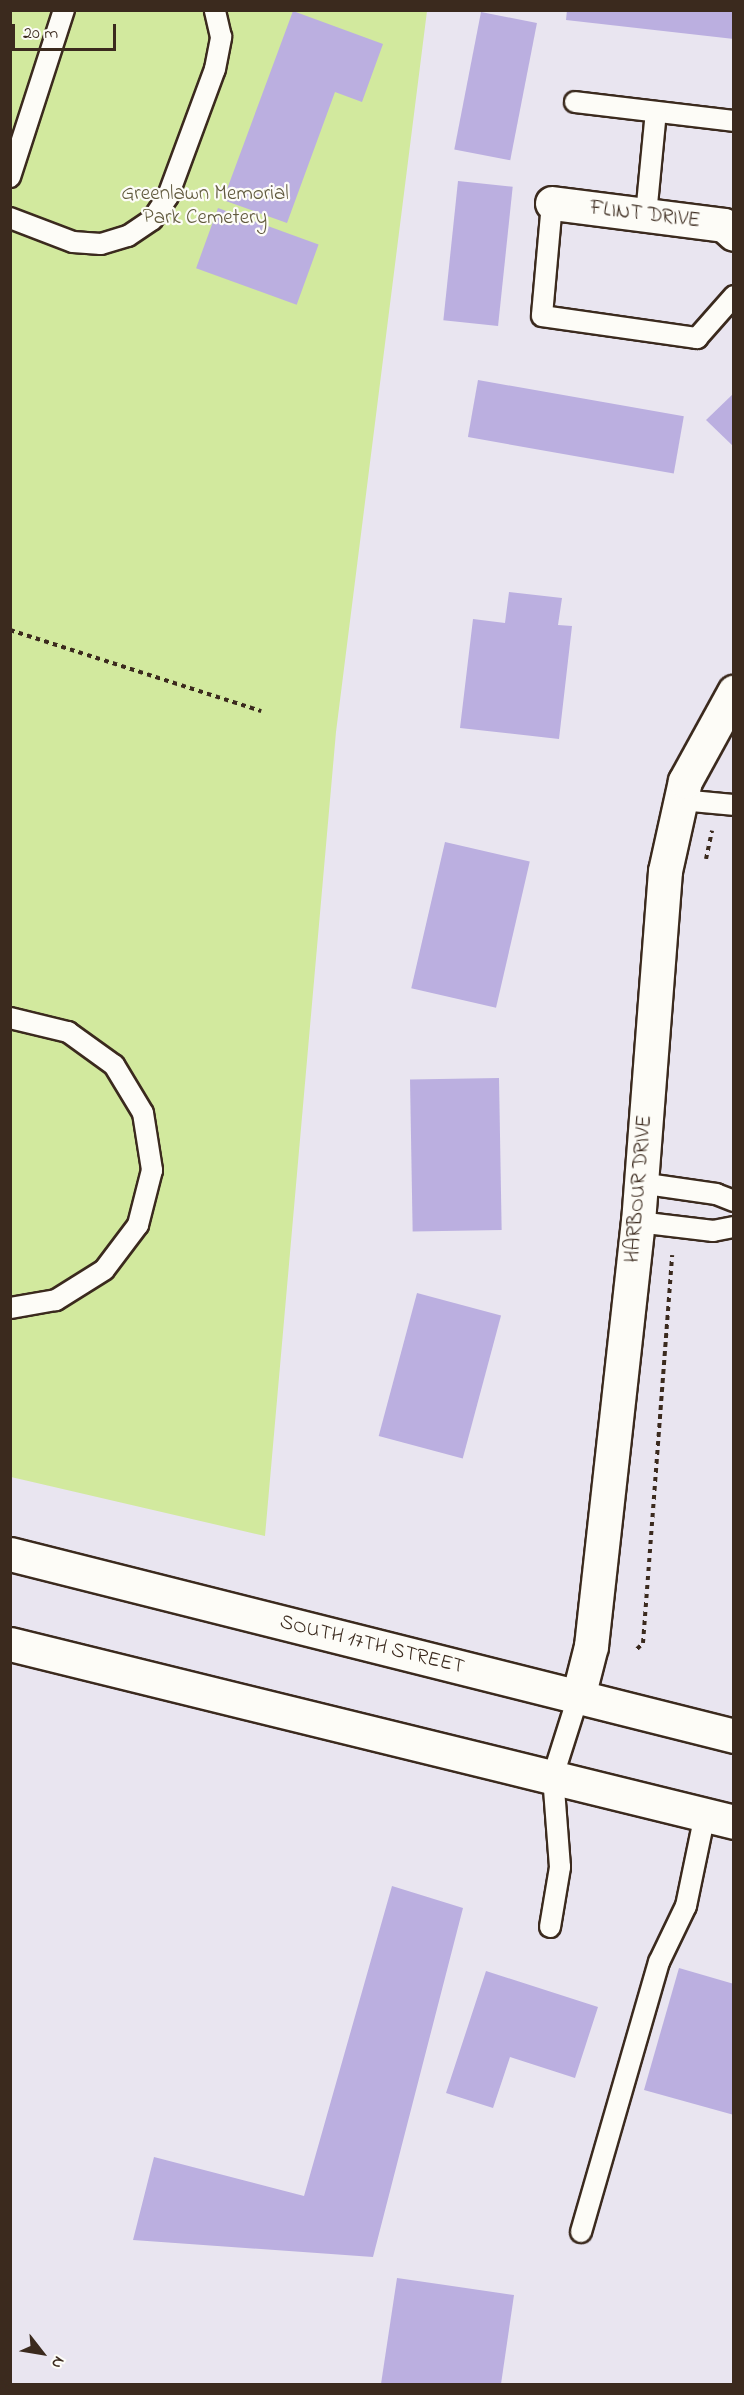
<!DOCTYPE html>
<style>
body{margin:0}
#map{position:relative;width:744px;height:2395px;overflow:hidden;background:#e9e5f0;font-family:"Indie Flower",sans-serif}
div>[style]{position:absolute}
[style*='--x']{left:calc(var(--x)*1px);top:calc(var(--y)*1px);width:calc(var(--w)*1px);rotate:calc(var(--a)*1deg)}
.green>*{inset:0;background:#d2e99e}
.building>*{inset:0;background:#bbafe0;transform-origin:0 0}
.path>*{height:4px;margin-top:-2px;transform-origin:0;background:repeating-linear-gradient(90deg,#3b2a1e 0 4.5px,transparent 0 9px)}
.roads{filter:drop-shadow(2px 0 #3b2a1e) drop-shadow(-2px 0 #3b2a1e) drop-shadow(0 2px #3b2a1e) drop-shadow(0 -2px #3b2a1e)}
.service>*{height:20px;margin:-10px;padding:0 10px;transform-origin:10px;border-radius:10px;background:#fdfcf7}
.minor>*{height:33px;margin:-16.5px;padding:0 16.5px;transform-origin:16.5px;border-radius:16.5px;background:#fdfcf7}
.secondary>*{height:33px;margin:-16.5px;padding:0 16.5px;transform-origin:16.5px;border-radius:16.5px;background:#fdfcf7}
span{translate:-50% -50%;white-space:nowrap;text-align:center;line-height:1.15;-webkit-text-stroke:4.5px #fdfcf7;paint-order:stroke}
.park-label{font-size:21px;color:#615a3e}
.street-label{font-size:21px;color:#3b2a1e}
.frame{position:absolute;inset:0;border:12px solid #3b2a1e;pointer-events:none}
.north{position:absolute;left:12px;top:2323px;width:60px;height:60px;-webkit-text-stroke:4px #fdfcf7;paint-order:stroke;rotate:121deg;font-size:16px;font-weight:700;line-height:24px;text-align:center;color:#3b2a1e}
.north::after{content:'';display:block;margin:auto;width:21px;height:27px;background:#3b2a1e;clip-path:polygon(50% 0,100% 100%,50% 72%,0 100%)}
.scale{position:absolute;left:12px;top:24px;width:104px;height:27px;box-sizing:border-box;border:3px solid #3b2a1e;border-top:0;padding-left:8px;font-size:18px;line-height:21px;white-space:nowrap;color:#3b2a1e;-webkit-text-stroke:4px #fdfcf7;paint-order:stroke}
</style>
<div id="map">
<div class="green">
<div style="clip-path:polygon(11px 11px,427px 11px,336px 732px,265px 1536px,11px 1477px)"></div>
</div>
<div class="building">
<div style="clip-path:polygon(567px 10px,734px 10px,734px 39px,566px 20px)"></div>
<div style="clip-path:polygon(293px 11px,383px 44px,362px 102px,335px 92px,287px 223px,223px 200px)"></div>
<div style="left:481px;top:12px;width:57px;height:140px;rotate:11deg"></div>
<div style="left:458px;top:181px;width:55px;height:140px;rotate:6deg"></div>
<div style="left:218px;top:208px;width:107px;height:64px;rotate:20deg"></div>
<div style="left:478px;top:380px;width:209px;height:58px;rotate:10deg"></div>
<div style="clip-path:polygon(734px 393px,734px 447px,706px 420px)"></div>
<div style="clip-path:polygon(509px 592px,562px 598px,558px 625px,572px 626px,559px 739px,460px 728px,473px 619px,505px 623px)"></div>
<div style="left:445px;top:842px;width:87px;height:150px;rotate:13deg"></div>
<div style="left:499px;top:1078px;width:152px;height:89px;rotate:89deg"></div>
<div style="left:417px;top:1293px;width:87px;height:148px;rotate:15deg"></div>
<div style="clip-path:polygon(392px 1886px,463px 1908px,373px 2257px,133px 2240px,154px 2157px,304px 2196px)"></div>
<div style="clip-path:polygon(679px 1968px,734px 1984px,734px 2115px,644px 2090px)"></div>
<div style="clip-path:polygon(486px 1971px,598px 2007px,575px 2078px,510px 2057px,493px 2108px,446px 2093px)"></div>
<div style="clip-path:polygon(397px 2278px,514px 2295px,501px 2384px,381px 2384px)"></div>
</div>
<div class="path">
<div style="--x:10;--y:630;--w:264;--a:17.9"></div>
<div style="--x:706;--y:859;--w:29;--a:-78"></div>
<div style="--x:637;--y:1649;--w:8;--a:-45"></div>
<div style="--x:643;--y:1643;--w:389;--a:-85.7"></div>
</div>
<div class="roads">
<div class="service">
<div style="--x:575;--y:102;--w:160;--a:6.8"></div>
<div style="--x:10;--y:177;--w:176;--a:-72.1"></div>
<div style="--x:552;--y:203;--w:113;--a:95.1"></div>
<div style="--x:542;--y:316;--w:157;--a:8.1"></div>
<div style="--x:697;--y:338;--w:56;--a:-48.6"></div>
<div style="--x:646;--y:215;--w:103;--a:-84.5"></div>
<div style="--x:10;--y:218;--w:67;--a:20.9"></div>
<div style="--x:73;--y:242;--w:28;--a:4"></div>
<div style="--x:101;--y:244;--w:28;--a:-17"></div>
<div style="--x:128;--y:236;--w:29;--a:-34"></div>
<div style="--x:152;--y:220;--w:29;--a:-56"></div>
<div style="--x:168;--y:196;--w:135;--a:-69.7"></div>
<div style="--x:215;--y:69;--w:33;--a:-79"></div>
<div style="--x:221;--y:37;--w:28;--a:-103"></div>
<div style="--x:680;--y:800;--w:54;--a:5.3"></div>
<div style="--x:10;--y:1018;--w:60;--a:13.6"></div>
<div style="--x:68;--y:1032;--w:57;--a:35.7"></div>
<div style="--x:114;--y:1065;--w:56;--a:58.9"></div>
<div style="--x:143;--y:1113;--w:58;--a:81"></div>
<div style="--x:152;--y:1170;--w:57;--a:104.3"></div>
<div style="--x:138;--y:1225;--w:56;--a:127.1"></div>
<div style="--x:104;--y:1270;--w:57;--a:148"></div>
<div style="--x:56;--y:1300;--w:47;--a:170.1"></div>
<div style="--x:640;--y:1183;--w:77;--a:8.2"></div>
<div style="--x:716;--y:1194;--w:19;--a:21"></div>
<div style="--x:638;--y:1222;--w:76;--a:6.8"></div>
<div style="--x:713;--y:1231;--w:21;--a:-11"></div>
<div style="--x:550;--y:1927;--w:61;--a:-80.5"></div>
<div style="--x:560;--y:1867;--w:91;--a:-94.4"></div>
<div style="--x:553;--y:1776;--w:83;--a:-72.4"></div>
<div style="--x:581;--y:2232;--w:281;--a:-73.9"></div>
<div style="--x:659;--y:1962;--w:62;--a:-64.3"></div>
<div style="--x:686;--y:1906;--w:94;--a:-78.3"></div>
</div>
<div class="minor">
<div style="--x:552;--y:203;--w:173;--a:7.3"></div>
<div style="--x:724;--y:225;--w:13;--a:42"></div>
<div style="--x:578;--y:1697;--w:53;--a:-75.7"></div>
<div style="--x:591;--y:1646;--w:427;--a:-83.7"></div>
<div style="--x:638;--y:1222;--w:352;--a:-85.6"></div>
<div style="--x:665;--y:871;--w:92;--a:-77.5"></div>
<div style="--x:685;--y:781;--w:102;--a:-61.2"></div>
</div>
<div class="secondary">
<div style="--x:10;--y:1554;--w:747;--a:14.11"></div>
<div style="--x:10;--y:1644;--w:746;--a:13.81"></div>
</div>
</div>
<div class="park-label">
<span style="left:205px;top:206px">Greenlawn Memorial<br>Park Cemetery</span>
</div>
<div class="street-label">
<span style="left:645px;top:215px;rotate:7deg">FLINT DRIVE</span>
<span style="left:639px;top:1189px;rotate:-85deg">HARBOUR DRIVE</span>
<span style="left:372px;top:1645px;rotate:14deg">SOUTH 17TH STREET</span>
</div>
<div class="frame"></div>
<div class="north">N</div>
<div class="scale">20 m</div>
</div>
